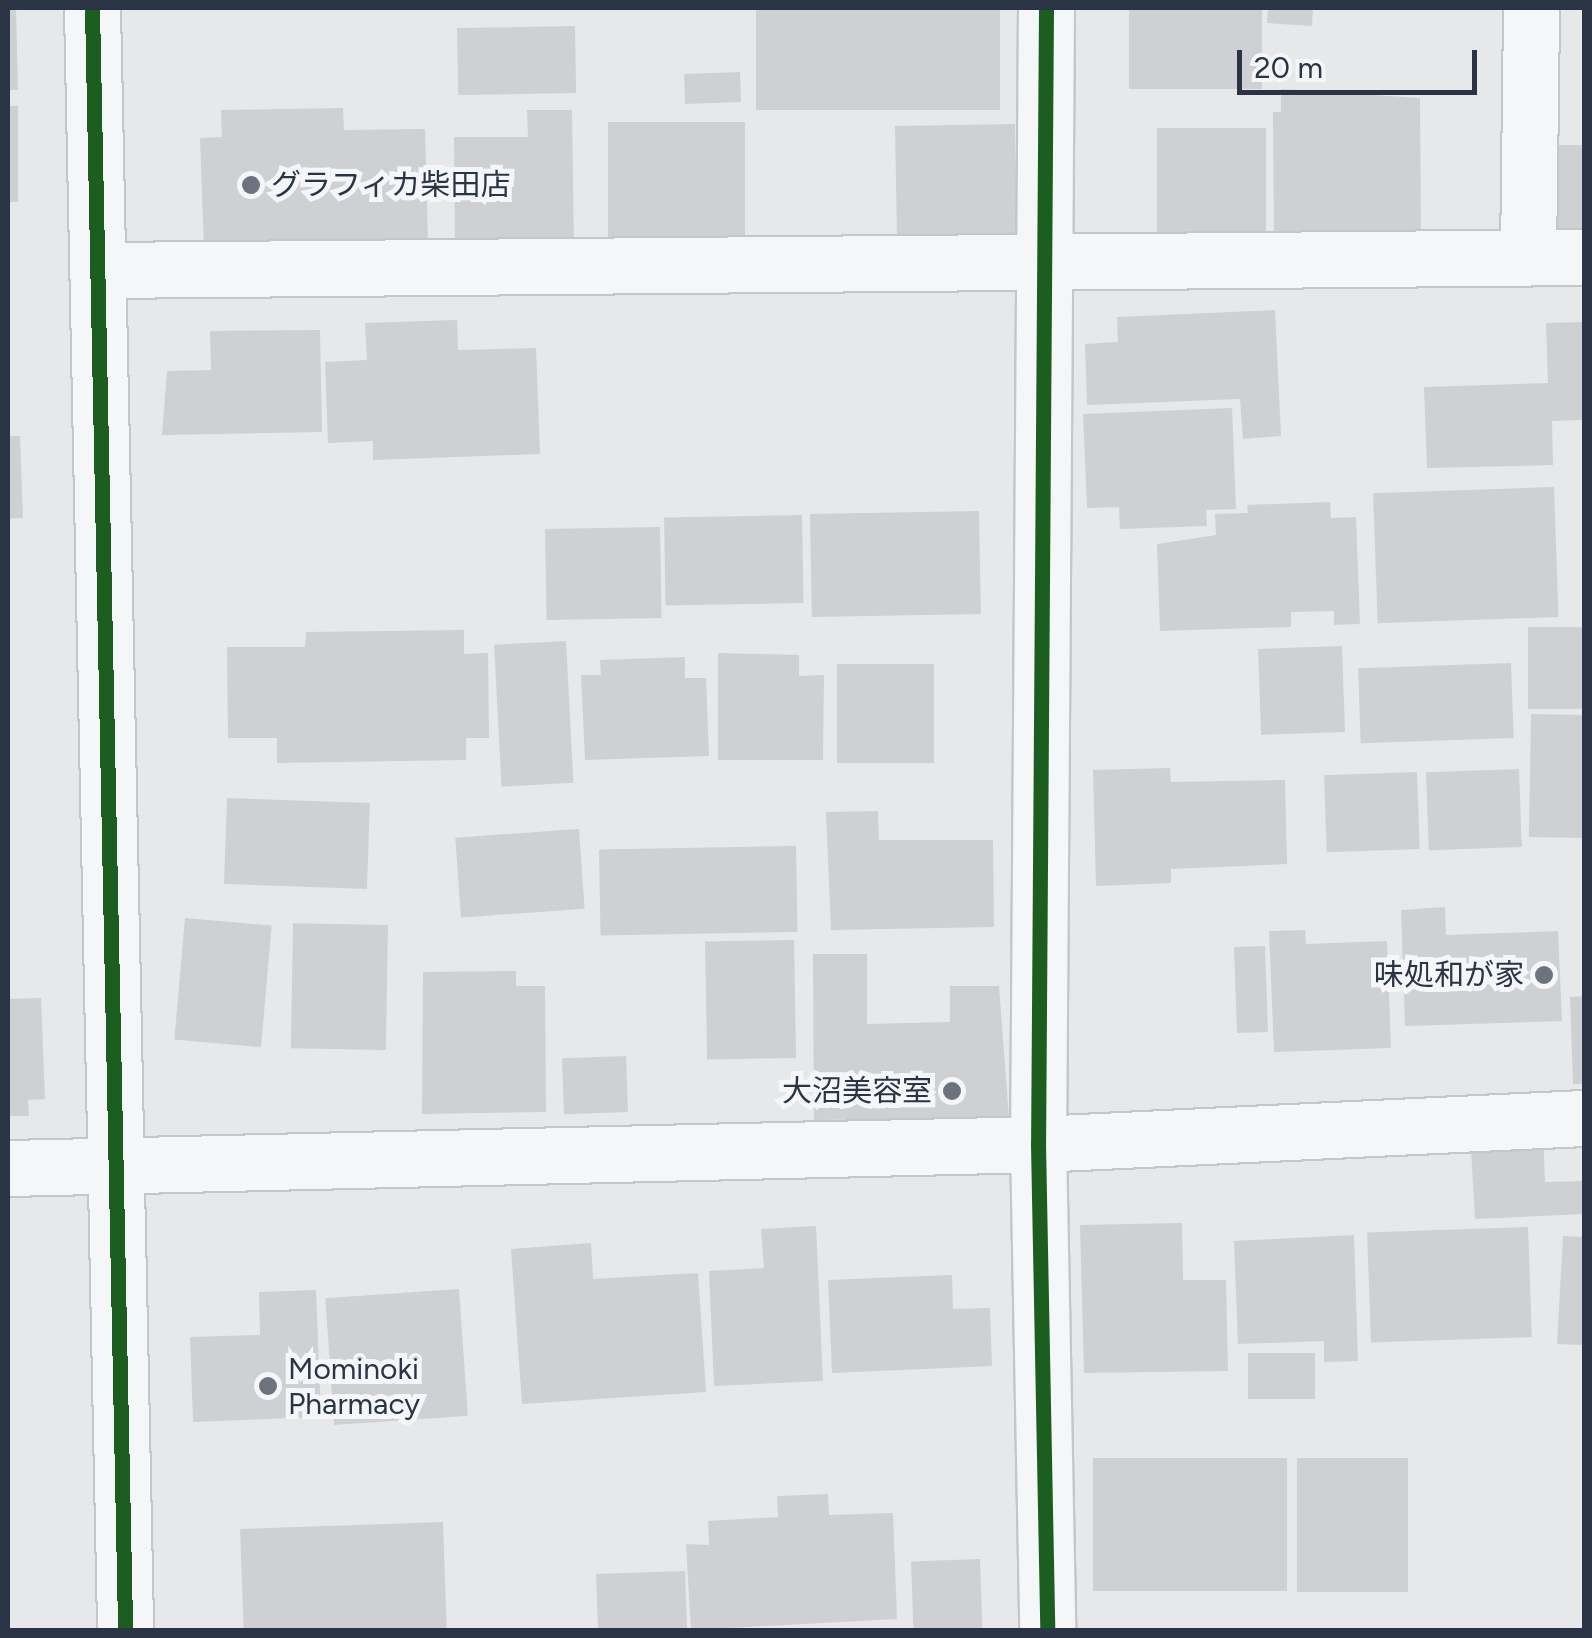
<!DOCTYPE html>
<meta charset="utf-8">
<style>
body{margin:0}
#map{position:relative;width:1592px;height:1638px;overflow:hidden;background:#e6e8ea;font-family:Figtree,"Noto Sans JP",sans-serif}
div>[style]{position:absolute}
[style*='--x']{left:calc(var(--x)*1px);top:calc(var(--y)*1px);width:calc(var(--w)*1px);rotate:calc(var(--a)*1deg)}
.building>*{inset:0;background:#ced0d3;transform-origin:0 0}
.roads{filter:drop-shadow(2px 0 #c4c6c8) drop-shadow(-2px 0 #c4c6c8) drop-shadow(0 2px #c4c6c8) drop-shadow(0 -2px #c4c6c8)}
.minor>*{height:55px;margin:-27.5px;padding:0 27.5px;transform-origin:27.5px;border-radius:27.5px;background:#f5f6f7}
.cycleway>*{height:15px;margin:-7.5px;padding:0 7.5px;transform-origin:7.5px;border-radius:7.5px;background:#1b5e20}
.dots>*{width:28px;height:28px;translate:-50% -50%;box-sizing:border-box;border:5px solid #f4f6f9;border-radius:50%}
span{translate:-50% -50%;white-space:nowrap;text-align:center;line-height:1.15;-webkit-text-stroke:10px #f4f6f9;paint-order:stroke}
.poi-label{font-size:30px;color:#2b3445}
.left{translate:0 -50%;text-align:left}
.right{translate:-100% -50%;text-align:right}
.frame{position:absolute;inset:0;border:10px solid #2b3445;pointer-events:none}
.scale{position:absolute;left:1237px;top:50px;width:240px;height:45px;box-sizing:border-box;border:5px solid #2b3445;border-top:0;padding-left:12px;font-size:30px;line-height:35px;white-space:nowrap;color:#2b3445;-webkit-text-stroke:8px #f4f6f9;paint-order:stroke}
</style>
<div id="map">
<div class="building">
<div style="clip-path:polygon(8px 8px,16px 8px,18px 90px,8px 90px)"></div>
<div style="left:756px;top:8px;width:244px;height:102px"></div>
<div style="left:1129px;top:8px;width:133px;height:81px"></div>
<div style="clip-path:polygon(1268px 8px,1313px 8px,1312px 26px,1267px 23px)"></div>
<div style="left:575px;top:26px;width:67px;height:118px;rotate:89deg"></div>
<div style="left:740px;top:72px;width:30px;height:56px;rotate:88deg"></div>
<div style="clip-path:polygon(1281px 89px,1420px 98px,1421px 245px,1274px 246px,1273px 112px,1281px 112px)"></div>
<div style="left:8px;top:106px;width:10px;height:96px"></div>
<div style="clip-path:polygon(343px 108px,344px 130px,425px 129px,428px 241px,204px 249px,200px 138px,222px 137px,221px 110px)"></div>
<div style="clip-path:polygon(527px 110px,572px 110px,574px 247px,455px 248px,454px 137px,528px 137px)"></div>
<div style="left:608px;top:122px;width:137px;height:121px"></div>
<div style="left:1015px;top:124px;width:113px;height:120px;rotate:89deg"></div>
<div style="left:1157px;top:128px;width:109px;height:125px"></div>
<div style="left:1584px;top:145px;width:96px;height:31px;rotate:90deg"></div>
<div style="clip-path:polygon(1275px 310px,1281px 436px,1243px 439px,1240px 399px,1087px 405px,1085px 344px,1118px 342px,1117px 317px)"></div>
<div style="clip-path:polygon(457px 320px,458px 350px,536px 348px,540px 454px,373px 460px,373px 441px,328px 443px,325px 362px,367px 360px,365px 323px)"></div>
<div style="clip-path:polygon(1584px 322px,1584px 420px,1552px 421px,1553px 465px,1427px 468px,1424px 387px,1548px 383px,1546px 323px)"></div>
<div style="clip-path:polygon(320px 330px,322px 432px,162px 435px,167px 371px,211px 370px,210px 331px)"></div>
<div style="clip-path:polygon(1232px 408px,1236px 509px,1206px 510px,1207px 526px,1120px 529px,1119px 507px,1087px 508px,1083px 414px)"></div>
<div style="clip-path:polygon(8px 436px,20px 436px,23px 518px,8px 519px)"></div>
<div style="left:1554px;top:487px;width:130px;height:181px;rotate:88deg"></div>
<div style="clip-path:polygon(1330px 502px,1331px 518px,1356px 517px,1360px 624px,1334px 625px,1334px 611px,1291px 612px,1291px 627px,1160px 631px,1157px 544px,1216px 535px,1215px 514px,1248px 513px,1247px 505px)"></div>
<div style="left:979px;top:511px;width:103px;height:169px;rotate:89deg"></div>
<div style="left:802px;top:515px;width:88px;height:138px;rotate:89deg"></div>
<div style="left:660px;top:527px;width:91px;height:115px;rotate:89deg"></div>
<div style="left:1584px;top:627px;width:82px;height:56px;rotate:90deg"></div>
<div style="clip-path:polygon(464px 630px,464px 654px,488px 653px,489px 738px,466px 738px,466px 760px,277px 763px,277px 738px,228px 738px,227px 647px,305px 647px,306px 632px)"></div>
<div style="left:566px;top:641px;width:142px;height:72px;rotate:87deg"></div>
<div style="left:1342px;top:646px;width:86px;height:84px;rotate:88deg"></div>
<div style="clip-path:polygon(718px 653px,799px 655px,799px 676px,824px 675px,823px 760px,718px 760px)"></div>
<div style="clip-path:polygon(685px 657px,685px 678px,706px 678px,709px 756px,585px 760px,581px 675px,601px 675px,600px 660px)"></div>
<div style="left:1511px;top:663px;width:75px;height:153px;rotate:88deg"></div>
<div style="left:934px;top:664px;width:99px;height:97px;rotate:90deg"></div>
<div style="left:1584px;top:715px;width:123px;height:53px;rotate:91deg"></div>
<div style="clip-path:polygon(1170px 768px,1171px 782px,1285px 780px,1287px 864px,1171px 869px,1171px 883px,1096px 886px,1093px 770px)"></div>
<div style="left:1519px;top:769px;width:78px;height:93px;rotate:88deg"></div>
<div style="left:1417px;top:772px;width:77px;height:93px;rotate:88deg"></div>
<div style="left:227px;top:798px;width:143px;height:86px;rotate:2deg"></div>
<div style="clip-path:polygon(878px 811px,879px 840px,993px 840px,994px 927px,831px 930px,826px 812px)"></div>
<div style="left:579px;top:829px;width:80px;height:124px;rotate:86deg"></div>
<div style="left:796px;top:846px;width:86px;height:197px;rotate:89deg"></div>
<div style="clip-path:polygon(1445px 907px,1446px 935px,1558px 931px,1562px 1021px,1405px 1026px,1401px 910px)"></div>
<div style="left:185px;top:918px;width:87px;height:122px;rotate:5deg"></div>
<div style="left:388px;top:925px;width:125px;height:95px;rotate:91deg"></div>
<div style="clip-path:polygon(1305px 930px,1306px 944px,1387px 941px,1391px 1048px,1274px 1052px,1269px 931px)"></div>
<div style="left:794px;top:940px;width:118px;height:89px;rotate:89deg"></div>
<div style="left:1265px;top:946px;width:86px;height:31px;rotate:88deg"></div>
<div style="clip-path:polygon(813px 954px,867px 954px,867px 1024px,950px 1022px,950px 986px,999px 986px,1009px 1118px,814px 1120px)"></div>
<div style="clip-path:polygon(516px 971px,516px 986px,545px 986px,546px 1112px,422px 1114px,423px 972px)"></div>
<div style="clip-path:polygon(1584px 996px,1584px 1084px,1573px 1084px,1570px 997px)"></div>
<div style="clip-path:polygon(41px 998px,45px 1099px,28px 1100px,29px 1116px,8px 1116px,8px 999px)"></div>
<div style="left:626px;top:1056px;width:56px;height:64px;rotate:88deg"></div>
<div style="clip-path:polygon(1543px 1134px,1545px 1182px,1584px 1181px,1584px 1214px,1475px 1219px,1471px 1150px)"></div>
<div style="clip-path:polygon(1182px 1223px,1183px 1280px,1226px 1280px,1228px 1371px,1084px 1373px,1080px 1225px)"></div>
<div style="clip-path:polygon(816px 1226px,823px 1381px,714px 1386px,709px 1271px,764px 1268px,761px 1229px)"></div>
<div style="left:1528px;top:1227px;width:110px;height:161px;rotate:88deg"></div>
<div style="clip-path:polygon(1354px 1235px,1358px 1361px,1324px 1362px,1324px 1341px,1238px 1344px,1234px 1241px)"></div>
<div style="clip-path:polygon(1563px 1236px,1584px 1237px,1584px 1345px,1557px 1344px)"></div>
<div style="clip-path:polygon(591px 1243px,593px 1279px,698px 1273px,706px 1392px,522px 1404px,511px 1249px)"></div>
<div style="clip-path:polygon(952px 1275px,953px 1309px,990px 1308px,992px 1366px,832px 1373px,828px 1280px)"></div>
<div style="left:459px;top:1289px;width:127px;height:134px;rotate:86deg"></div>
<div style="clip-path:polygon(316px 1290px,321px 1417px,193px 1422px,190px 1337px,260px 1335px,259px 1292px)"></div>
<div style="left:1315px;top:1353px;width:46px;height:67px;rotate:90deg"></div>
<div style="left:1287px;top:1458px;width:133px;height:194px;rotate:90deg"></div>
<div style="left:1297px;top:1458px;width:111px;height:134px"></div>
<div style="clip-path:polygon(828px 1494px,829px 1515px,893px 1513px,897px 1619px,691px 1630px,686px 1544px,709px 1545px,708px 1521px,778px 1517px,777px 1496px)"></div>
<div style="left:443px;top:1522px;width:108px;height:203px;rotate:88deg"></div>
<div style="left:980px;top:1559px;width:71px;height:69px;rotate:88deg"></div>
<div style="left:685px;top:1571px;width:59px;height:89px;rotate:88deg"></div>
</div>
<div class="roads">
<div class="minor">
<div style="--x:92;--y:8;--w:1622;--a:88.83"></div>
<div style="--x:1046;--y:8;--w:1136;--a:90.4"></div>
<div style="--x:1038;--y:1144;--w:486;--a:88.9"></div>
<div style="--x:1528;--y:257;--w:249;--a:-89.3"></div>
<div style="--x:98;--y:270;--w:1486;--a:-0.5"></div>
<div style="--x:8;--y:1168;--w:1030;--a:-1.33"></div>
<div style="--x:1038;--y:1144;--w:547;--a:-2.73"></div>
</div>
</div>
<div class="cycleway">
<div style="--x:92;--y:8;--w:1622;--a:88.83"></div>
<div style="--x:1046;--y:8;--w:1136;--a:90.4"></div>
<div style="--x:1038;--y:1144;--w:486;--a:88.9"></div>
</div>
<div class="dots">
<div style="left:251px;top:185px;background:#6c737f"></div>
<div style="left:1544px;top:975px;background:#6c737f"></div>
<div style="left:952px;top:1091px;background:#6c737f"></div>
<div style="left:268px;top:1386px;background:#6c737f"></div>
</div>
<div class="poi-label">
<span class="left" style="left:271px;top:185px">グラフィカ柴田店</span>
<span class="right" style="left:1524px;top:975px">味処和が家</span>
<span class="right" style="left:932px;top:1091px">大沼美容室</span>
<span class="left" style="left:288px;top:1386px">Mominoki<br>Pharmacy</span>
</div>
<div class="frame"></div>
<div class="scale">20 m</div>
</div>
